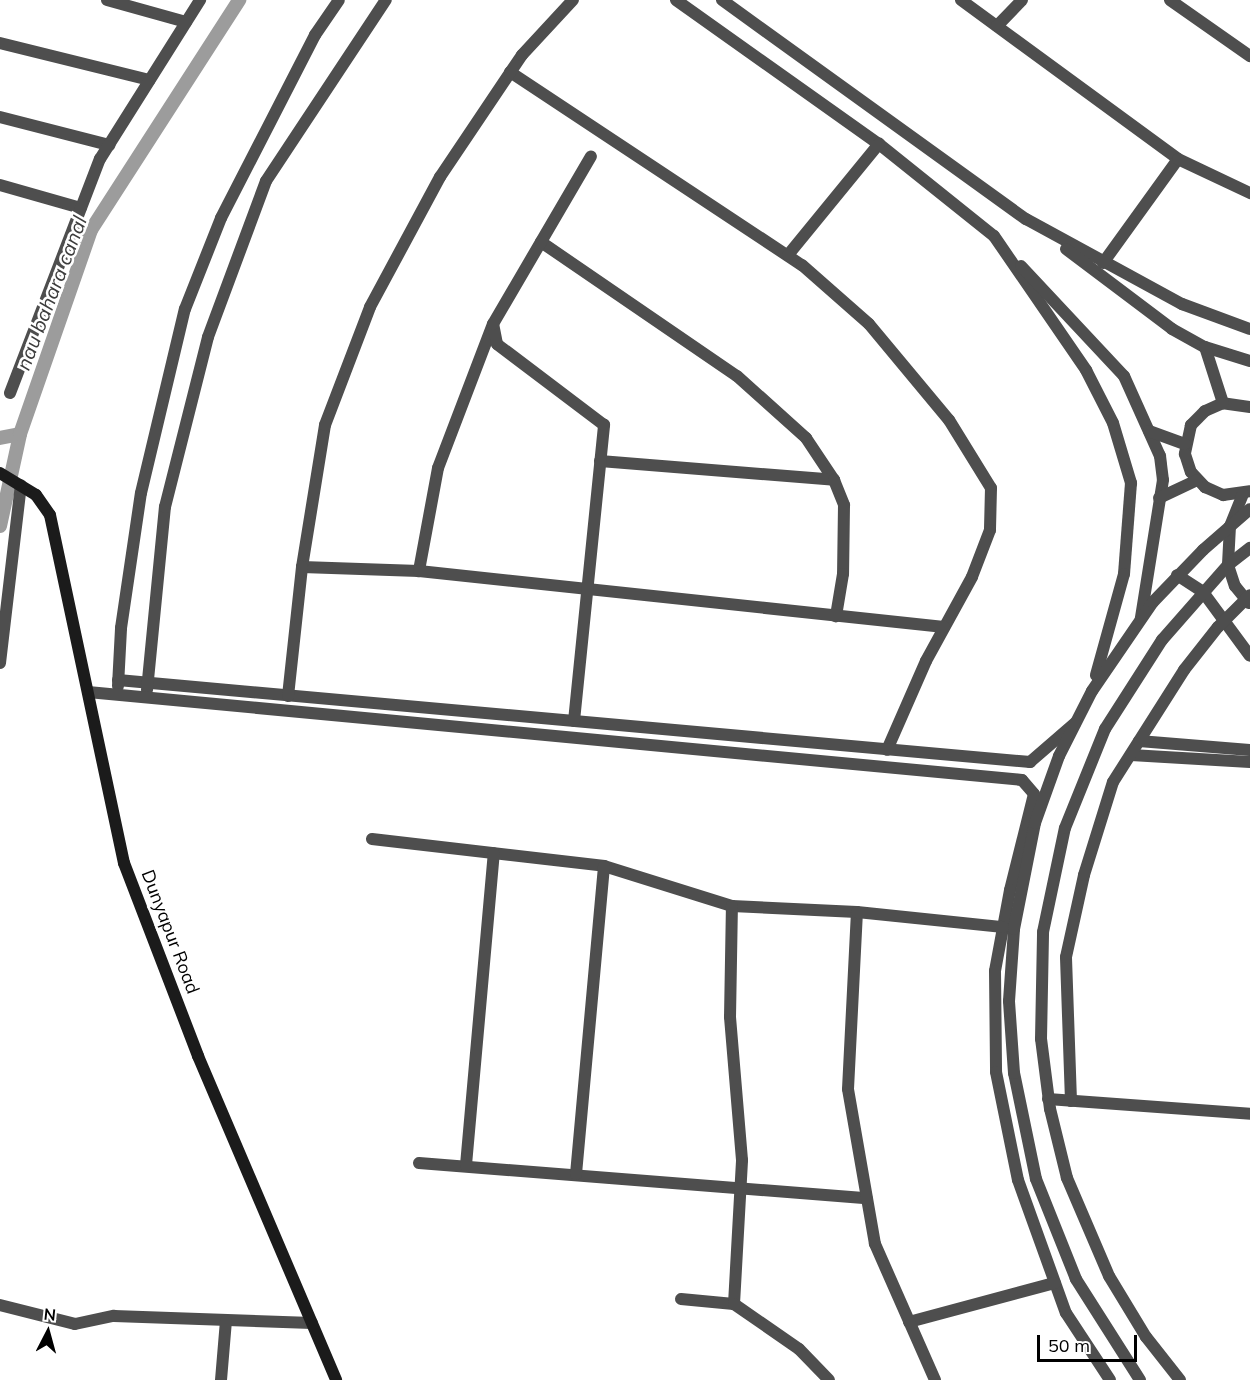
<!DOCTYPE html>
<style>
body{margin:0}
#map{position:relative;width:1250px;height:1380px;overflow:hidden;background:#fff;font-family:Mulish,sans-serif}
div>[style]{position:absolute}
[style*='--x']{left:calc(var(--x)*1px);top:calc(var(--y)*1px);width:calc(var(--w)*1px);rotate:calc(var(--a)*1deg)}
.canal>*{height:14px;margin:-7px;padding:0 7px;transform-origin:7px;border-radius:7px;background:#9c9c9c}
.minor>*{height:12px;margin:-6px;padding:0 6px;transform-origin:6px;border-radius:6px;background:#4e4e4e}
.secondary>*{height:12px;margin:-6px;padding:0 6px;transform-origin:6px;border-radius:6px;background:#1b1b1b}
span{translate:-50% -50%;white-space:nowrap;text-align:center;line-height:1.15;-webkit-text-stroke:5px #fff;paint-order:stroke}
.street-label{font-size:18px;color:#000}
.water-label{font-size:20px;color:#3d3d3d;font-style:italic}
.north{position:absolute;left:18px;top:1302px;width:60px;height:60px;-webkit-text-stroke:4px #fff;paint-order:stroke;rotate:6deg;font-size:16px;font-weight:700;line-height:24px;text-align:center;color:#000}
.north::after{content:'';display:block;margin:auto;width:21px;height:27px;background:#000;clip-path:polygon(50% 0,100% 100%,50% 72%,0 100%)}
.scale{position:absolute;left:1037px;top:1335px;width:100px;height:27px;box-sizing:border-box;border:3px solid #000;border-top:0;padding-left:8px;font-size:18px;line-height:21px;white-space:nowrap;color:#000;-webkit-text-stroke:4px #fff;paint-order:stroke}
</style>
<div id="map">
<div class="canal">
<div style="--x:0;--y:438;--w:20;--a:-11"></div>
<div style="--x:0;--y:526;--w:94;--a:-77.7"></div>
<div style="--x:20;--y:434;--w:216;--a:-70.8"></div>
<div style="--x:91;--y:230;--w:274;--a:-57.2"></div>
</div>
<div class="minor">
<div style="--x:107;--y:0;--w:82;--a:15.6"></div>
<div style="--x:676;--y:0;--w:249;--a:35.4"></div>
<div style="--x:879;--y:144;--w:147;--a:38.7"></div>
<div style="--x:994;--y:236;--w:163;--a:55.5"></div>
<div style="--x:1086;--y:370;--w:59;--a:63"></div>
<div style="--x:1113;--y:423;--w:63;--a:73.3"></div>
<div style="--x:1131;--y:483;--w:91;--a:94.4"></div>
<div style="--x:1124;--y:574;--w:105;--a:105.5"></div>
<div style="--x:722;--y:0;--w:375;--a:35.8"></div>
<div style="--x:1026;--y:219;--w:178;--a:28.6"></div>
<div style="--x:1182;--y:304;--w:72;--a:20.2"></div>
<div style="--x:961;--y:0;--w:269;--a:36.2"></div>
<div style="--x:1170;--y:0;--w:98;--a:35"></div>
<div style="--x:997;--y:26;--w:36;--a:-46"></div>
<div style="--x:0;--y:43;--w:154;--a:13.9"></div>
<div style="--x:510;--y:72;--w:350;--a:33.5"></div>
<div style="--x:802;--y:265;--w:89;--a:41.4"></div>
<div style="--x:869;--y:324;--w:125;--a:50.2"></div>
<div style="--x:949;--y:420;--w:80;--a:58.3"></div>
<div style="--x:991;--y:488;--w:42;--a:91.4"></div>
<div style="--x:990;--y:530;--w:50;--a:111"></div>
<div style="--x:972;--y:577;--w:96;--a:118.7"></div>
<div style="--x:926;--y:661;--w:97;--a:113.7"></div>
<div style="--x:0;--y:117;--w:113;--a:14.4"></div>
<div style="--x:0;--y:185;--w:84;--a:15.9"></div>
<div style="--x:541;--y:242;--w:237;--a:34.4"></div>
<div style="--x:737;--y:376;--w:93;--a:41.9"></div>
<div style="--x:806;--y:438;--w:50;--a:56.3"></div>
<div style="--x:1066;--y:249;--w:133;--a:37"></div>
<div style="--x:1172;--y:329;--w:38;--a:29"></div>
<div style="--x:1205;--y:347;--w:47;--a:17.3"></div>
<div style="--x:788;--y:255;--w:144;--a:-50.7"></div>
<div style="--x:1103;--y:263;--w:128;--a:-54.2"></div>
<div style="--x:1178;--y:159;--w:80;--a:25.3"></div>
<div style="--x:1021;--y:266;--w:151;--a:46.9"></div>
<div style="--x:1124;--y:376;--w:88;--a:65.8"></div>
<div style="--x:1160;--y:456;--w:24;--a:83"></div>
<div style="--x:1163;--y:480;--w:140;--a:99.1"></div>
<div style="--x:493;--y:324;--w:154;--a:110.9"></div>
<div style="--x:438;--y:468;--w:105;--a:100.5"></div>
<div style="--x:419;--y:571;--w:117;--a:-178"></div>
<div style="--x:302;--y:567;--w:144;--a:-80.8"></div>
<div style="--x:325;--y:425;--w:126;--a:-69.1"></div>
<div style="--x:370;--y:307;--w:148;--a:-61.7"></div>
<div style="--x:440;--y:177;--w:147;--a:-56.1"></div>
<div style="--x:522;--y:55;--w:75;--a:-47.2"></div>
<div style="--x:1205;--y:347;--w:59;--a:72.2"></div>
<div style="--x:10;--y:393;--w:251;--a:-69"></div>
<div style="--x:100;--y:159;--w:188;--a:-57.8"></div>
<div style="--x:1250;--y:407;--w:27;--a:-172"></div>
<div style="--x:1223;--y:403;--w:20;--a:156"></div>
<div style="--x:1205;--y:411;--w:20;--a:135"></div>
<div style="--x:1191;--y:425;--w:30;--a:102"></div>
<div style="--x:1185;--y:454;--w:19;--a:72"></div>
<div style="--x:1191;--y:472;--w:21;--a:47"></div>
<div style="--x:1205;--y:487;--w:20;--a:24"></div>
<div style="--x:1223;--y:495;--w:27;--a:-8"></div>
<div style="--x:1149;--y:431;--w:38;--a:20"></div>
<div style="--x:600;--y:461;--w:235;--a:4.6"></div>
<div style="--x:834;--y:480;--w:27;--a:68"></div>
<div style="--x:844;--y:505;--w:69;--a:90.8"></div>
<div style="--x:843;--y:574;--w:43;--a:99.5"></div>
<div style="--x:1243;--y:494;--w:35;--a:112"></div>
<div style="--x:1230;--y:526;--w:39;--a:93"></div>
<div style="--x:1228;--y:565;--w:22;--a:72"></div>
<div style="--x:1235;--y:586;--w:22;--a:51"></div>
<div style="--x:1159;--y:498;--w:42;--a:-25.3"></div>
<div style="--x:419;--y:571;--w:528;--a:6.09"></div>
<div style="--x:1177;--y:575;--w:31;--a:33"></div>
<div style="--x:1203;--y:592;--w:79;--a:53.7"></div>
<div style="--x:0;--y:663;--w:179;--a:-83.3"></div>
<div style="--x:118;--y:680;--w:916;--a:5.14"></div>
<div style="--x:1030;--y:762;--w:60;--a:-40.9"></div>
<div style="--x:118;--y:686;--w:58;--a:-87"></div>
<div style="--x:121;--y:628;--w:136;--a:-81.6"></div>
<div style="--x:141;--y:493;--w:189;--a:-76.6"></div>
<div style="--x:185;--y:309;--w:98;--a:-68.4"></div>
<div style="--x:221;--y:218;--w:206;--a:-62.8"></div>
<div style="--x:315;--y:35;--w:42;--a:-55.6"></div>
<div style="--x:147;--y:690;--w:184;--a:-84.4"></div>
<div style="--x:165;--y:507;--w:175;--a:-75.8"></div>
<div style="--x:208;--y:337;--w:166;--a:-69.6"></div>
<div style="--x:266;--y:181;--w:217;--a:-56.5"></div>
<div style="--x:88;--y:692;--w:938;--a:5.38"></div>
<div style="--x:1022;--y:780;--w:18;--a:49"></div>
<div style="--x:1034;--y:794;--w:99;--a:104"></div>
<div style="--x:1010;--y:890;--w:82;--a:100.5"></div>
<div style="--x:995;--y:971;--w:101;--a:89.4"></div>
<div style="--x:996;--y:1072;--w:110;--a:78.5"></div>
<div style="--x:1018;--y:1180;--w:141;--a:70.2"></div>
<div style="--x:1066;--y:1313;--w:80;--a:56.7"></div>
<div style="--x:288;--y:696;--w:130;--a:-83.8"></div>
<div style="--x:574;--y:721;--w:298;--a:-84.2"></div>
<div style="--x:604;--y:425;--w:134;--a:-142.9"></div>
<div style="--x:497;--y:344;--w:20;--a:-101"></div>
<div style="--x:493;--y:324;--w:194;--a:-59.7"></div>
<div style="--x:1139;--y:741;--w:111;--a:4.6"></div>
<div style="--x:1131;--y:755;--w:119;--a:3.4"></div>
<div style="--x:372;--y:839;--w:234;--a:6.6"></div>
<div style="--x:604;--y:866;--w:134;--a:17.4"></div>
<div style="--x:732;--y:906;--w:125;--a:2.7"></div>
<div style="--x:1048;--y:1099;--w:203;--a:4.2"></div>
<div style="--x:1071;--y:1101;--w:144;--a:-92"></div>
<div style="--x:1066;--y:957;--w:84;--a:-77.6"></div>
<div style="--x:1084;--y:875;--w:97;--a:-72.7"></div>
<div style="--x:1113;--y:782;--w:133;--a:-57.6"></div>
<div style="--x:1184;--y:670;--w:55;--a:-51.7"></div>
<div style="--x:1218;--y:627;--w:45;--a:-45"></div>
<div style="--x:419;--y:1163;--w:449;--a:4.5"></div>
<div style="--x:466;--y:1165;--w:313;--a:-84.9"></div>
<div style="--x:576;--y:1174;--w:309;--a:-84.8"></div>
<div style="--x:681;--y:1299;--w:53;--a:5.4"></div>
<div style="--x:734;--y:1304;--w:144;--a:-86.8"></div>
<div style="--x:742;--y:1160;--w:144;--a:-94.8"></div>
<div style="--x:730;--y:1017;--w:111;--a:-89"></div>
<div style="--x:734;--y:1304;--w:79;--a:34.7"></div>
<div style="--x:799;--y:1349;--w:43;--a:45.9"></div>
<div style="--x:0;--y:1305;--w:77;--a:14.2"></div>
<div style="--x:75;--y:1324;--w:40;--a:-12"></div>
<div style="--x:114;--y:1316;--w:198;--a:2"></div>
<div style="--x:909;--y:1322;--w:151;--a:-15"></div>
<div style="--x:221;--y:1380;--w:59;--a:-85.2"></div>
<div style="--x:935;--y:1380;--w:149;--a:-113.8"></div>
<div style="--x:875;--y:1244;--w:157;--a:-99.9"></div>
<div style="--x:848;--y:1089;--w:177;--a:-87.1"></div>
<div style="--x:857;--y:912;--w:147;--a:5.9"></div>
<div style="--x:1140;--y:1380;--w:120;--a:-122.4"></div>
<div style="--x:1076;--y:1279;--w:108;--a:-111.8"></div>
<div style="--x:1036;--y:1179;--w:108;--a:-101.7"></div>
<div style="--x:1014;--y:1073;--w:72;--a:-94"></div>
<div style="--x:1009;--y:1001;--w:72;--a:-86"></div>
<div style="--x:1014;--y:929;--w:108;--a:-78.8"></div>
<div style="--x:1035;--y:823;--w:71;--a:-70.3"></div>
<div style="--x:1059;--y:756;--w:73;--a:-63.1"></div>
<div style="--x:1092;--y:691;--w:108;--a:-55.6"></div>
<div style="--x:1153;--y:602;--w:72;--a:-46.1"></div>
<div style="--x:1203;--y:550;--w:62;--a:-41.1"></div>
<div style="--x:1180;--y:1380;--w:55;--a:-128.3"></div>
<div style="--x:1146;--y:1337;--w:71;--a:-121.2"></div>
<div style="--x:1109;--y:1276;--w:107;--a:-113.2"></div>
<div style="--x:1067;--y:1178;--w:71;--a:-103.8"></div>
<div style="--x:1050;--y:1109;--w:71;--a:-97.3"></div>
<div style="--x:1041;--y:1039;--w:107;--a:-88.9"></div>
<div style="--x:1043;--y:932;--w:106;--a:-78.1"></div>
<div style="--x:1065;--y:828;--w:107;--a:-68"></div>
<div style="--x:1105;--y:729;--w:106;--a:-57.4"></div>
<div style="--x:1162;--y:640;--w:100;--a:-48.7"></div>
<div style="--x:1228;--y:565;--w:28;--a:-38"></div>
</div>
<div class="secondary">
<div style="--x:0;--y:473;--w:42;--a:31.4"></div>
<div style="--x:36;--y:495;--w:24;--a:55"></div>
<div style="--x:50;--y:515;--w:356;--a:78"></div>
<div style="--x:124;--y:863;--w:207;--a:69"></div>
<div style="--x:198;--y:1056;--w:352;--a:66.9"></div>
</div>
<div class="street-label">
<span style="left:170px;top:932px;rotate:69deg">Dunyapur Road</span>
</div>
<div class="water-label">
<span style="left:51px;top:293px;rotate:-69deg">nau bahara canal</span>
</div>
<div class="north">N</div>
<div class="scale">50 m</div>
</div>
